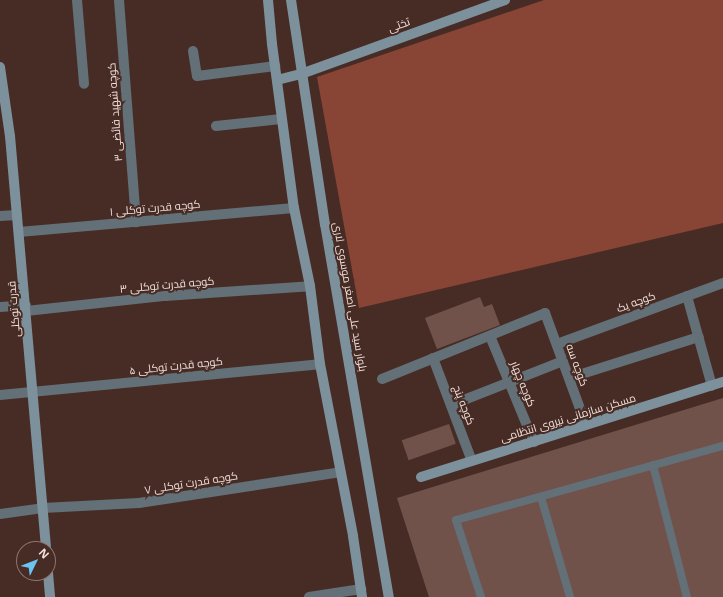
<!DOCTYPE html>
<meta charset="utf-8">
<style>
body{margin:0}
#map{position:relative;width:723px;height:597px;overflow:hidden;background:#472c25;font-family:"Open Sans",Cairo,sans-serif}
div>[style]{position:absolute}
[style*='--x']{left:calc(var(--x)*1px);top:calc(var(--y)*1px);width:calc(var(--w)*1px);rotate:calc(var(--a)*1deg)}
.green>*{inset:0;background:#884536}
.building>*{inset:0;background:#70524b;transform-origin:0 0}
.lane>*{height:8px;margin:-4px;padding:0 4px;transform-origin:4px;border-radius:4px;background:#637077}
.street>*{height:10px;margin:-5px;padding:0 5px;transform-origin:5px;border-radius:5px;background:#637077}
.secondary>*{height:10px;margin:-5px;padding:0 5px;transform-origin:5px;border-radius:5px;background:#7d919d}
span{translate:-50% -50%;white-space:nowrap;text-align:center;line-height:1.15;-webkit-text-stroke:4px #472c25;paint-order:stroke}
.street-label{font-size:11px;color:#f4e2dd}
.north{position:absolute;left:16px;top:541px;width:40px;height:40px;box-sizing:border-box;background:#472c25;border:1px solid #8c756f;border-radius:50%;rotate:47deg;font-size:11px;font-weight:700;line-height:16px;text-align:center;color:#f4e2dd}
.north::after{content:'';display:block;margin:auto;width:14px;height:18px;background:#6bc3f2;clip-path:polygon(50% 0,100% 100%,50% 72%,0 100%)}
</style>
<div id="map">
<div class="green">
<div style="clip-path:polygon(544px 0,723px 0,723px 223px,359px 308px,317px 77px)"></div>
</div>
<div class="building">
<div style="clip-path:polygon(480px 297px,484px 307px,492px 304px,500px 325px,437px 349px,425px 318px)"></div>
<div style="clip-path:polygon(723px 398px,723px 597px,429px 597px,397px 498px)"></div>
<div style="left:449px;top:424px;width:21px;height:50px;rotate:71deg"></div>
</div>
<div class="lane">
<div style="--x:653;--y:465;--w:136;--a:75.6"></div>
<div style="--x:541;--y:497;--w:104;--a:73.8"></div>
<div style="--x:481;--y:597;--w:81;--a:-108"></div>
<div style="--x:456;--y:520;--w:277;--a:-15.5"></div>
</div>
<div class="street">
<div style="--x:77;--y:0;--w:84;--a:85.2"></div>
<div style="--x:119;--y:0;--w:223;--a:85.6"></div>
<div style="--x:193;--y:51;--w:25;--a:81"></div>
<div style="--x:197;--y:76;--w:79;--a:-7.3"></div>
<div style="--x:216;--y:126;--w:65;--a:-6.1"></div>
<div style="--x:0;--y:216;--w:17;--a:-3"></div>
<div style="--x:19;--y:232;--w:276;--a:-5"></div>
<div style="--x:687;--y:296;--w:93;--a:74.5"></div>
<div style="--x:0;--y:307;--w:26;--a:-4"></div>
<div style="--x:26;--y:311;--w:140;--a:-6.2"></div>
<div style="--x:165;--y:296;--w:145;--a:-3.9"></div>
<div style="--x:490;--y:336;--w:115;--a:67.5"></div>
<div style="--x:557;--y:344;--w:177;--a:-20.2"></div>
<div style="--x:433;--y:358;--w:110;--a:69.3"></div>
<div style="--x:569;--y:378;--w:136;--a:-17.5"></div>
<div style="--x:382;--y:379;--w:176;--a:-22"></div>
<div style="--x:545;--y:313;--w:119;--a:69.9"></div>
<div style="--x:0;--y:395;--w:321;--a:-5.5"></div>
<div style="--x:451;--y:405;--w:120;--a:-21.4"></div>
<div style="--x:0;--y:514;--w:43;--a:-7.9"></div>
<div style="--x:43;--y:508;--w:96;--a:-3"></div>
<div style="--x:139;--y:503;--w:204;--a:-8.7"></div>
<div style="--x:309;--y:597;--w:53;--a:-8.7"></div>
</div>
<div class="secondary">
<div style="--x:268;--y:0;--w:44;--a:84.8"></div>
<div style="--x:272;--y:44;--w:165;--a:82.4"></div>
<div style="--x:294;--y:208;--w:80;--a:78.4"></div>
<div style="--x:310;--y:286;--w:79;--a:82.7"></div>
<div style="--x:320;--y:364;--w:175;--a:79.1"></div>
<div style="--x:353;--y:536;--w:62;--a:81.6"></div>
<div style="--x:291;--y:0;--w:227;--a:81.4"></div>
<div style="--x:325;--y:224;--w:378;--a:80.3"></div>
<div style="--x:0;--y:67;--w:70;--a:81.8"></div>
<div style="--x:10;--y:136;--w:415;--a:85"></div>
<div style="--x:277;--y:80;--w:25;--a:-14"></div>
<div style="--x:301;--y:74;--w:217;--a:-19.9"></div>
<div style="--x:421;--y:477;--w:317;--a:-17.5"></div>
<div style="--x:48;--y:573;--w:24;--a:85"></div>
</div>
<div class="street-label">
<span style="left:399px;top:25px;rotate:-20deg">تختی</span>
<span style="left:115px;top:112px;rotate:-94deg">کوچه شهید فائضی ۳</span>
<span style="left:155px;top:208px;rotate:-5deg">کوچه قدرت توکلی ۱</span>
<span style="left:167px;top:285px;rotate:-5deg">کوچه قدرت توکلی ۳</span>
<span style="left:350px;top:297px;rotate:80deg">بلوار سید علی اصغر موسوی لاری</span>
<span style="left:636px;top:302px;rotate:-20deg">کوچه یک</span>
<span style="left:14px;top:309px;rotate:-95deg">قدرت توکلی</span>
<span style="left:577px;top:365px;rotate:70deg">کوچه سه</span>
<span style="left:176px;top:366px;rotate:-6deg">کوچه قدرت توکلی ۵</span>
<span style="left:523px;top:384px;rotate:68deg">کوچه چهار</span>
<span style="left:464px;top:405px;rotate:69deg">کوچه پنج</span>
<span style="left:568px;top:418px;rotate:-17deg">مسکن سازمانی نیروی انتظامی</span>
<span style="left:191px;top:483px;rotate:-9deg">کوچه قدرت توکلی ۷</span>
</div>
<div class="north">N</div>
</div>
